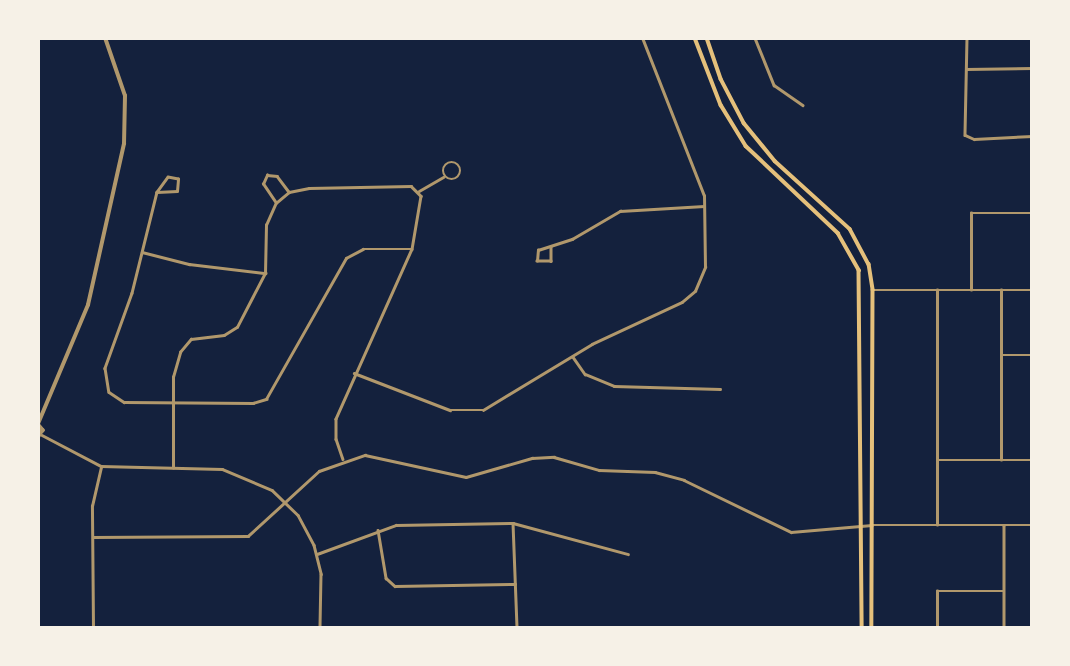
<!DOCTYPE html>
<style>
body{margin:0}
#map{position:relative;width:1070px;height:666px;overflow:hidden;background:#14213d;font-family:Ubuntu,sans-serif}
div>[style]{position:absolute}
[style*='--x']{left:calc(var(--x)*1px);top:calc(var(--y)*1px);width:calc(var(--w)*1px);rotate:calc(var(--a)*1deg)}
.minor>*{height:2.5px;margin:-1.25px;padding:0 1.25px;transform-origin:1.25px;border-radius:1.25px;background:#b1986c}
.minor>.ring{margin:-1.25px;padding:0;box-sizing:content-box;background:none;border:2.5px solid #b1986c;border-radius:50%}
.tertiary>*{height:3.5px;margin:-1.75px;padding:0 1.75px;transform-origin:1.75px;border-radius:1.75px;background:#b1986c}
.secondary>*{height:3.5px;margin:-1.75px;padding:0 1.75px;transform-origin:1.75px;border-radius:1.75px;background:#e5c07b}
span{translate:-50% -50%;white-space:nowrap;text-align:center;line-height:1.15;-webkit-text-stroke:5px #f6f1e7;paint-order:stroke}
.frame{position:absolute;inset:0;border:40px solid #f6f1e7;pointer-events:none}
</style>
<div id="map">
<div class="minor">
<div style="--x:755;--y:38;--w:51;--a:68"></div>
<div style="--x:774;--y:85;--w:35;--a:35"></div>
<div style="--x:967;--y:38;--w:97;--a:91.2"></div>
<div style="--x:965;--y:135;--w:10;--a:24"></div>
<div style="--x:974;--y:139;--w:58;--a:-3"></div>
<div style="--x:966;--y:69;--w:66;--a:-0.9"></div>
<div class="ring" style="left:443px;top:162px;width:15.5px;height:15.5px"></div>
<div style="--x:419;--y:191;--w:28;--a:-30"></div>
<div style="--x:157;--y:192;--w:20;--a:-3"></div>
<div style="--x:177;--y:191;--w:12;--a:-85"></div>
<div style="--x:178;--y:179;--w:10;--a:-169"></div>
<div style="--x:168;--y:177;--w:19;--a:126"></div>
<div style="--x:157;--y:192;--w:104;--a:103.9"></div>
<div style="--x:132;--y:293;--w:80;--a:109.8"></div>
<div style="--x:105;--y:368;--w:24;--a:81"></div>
<div style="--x:109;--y:392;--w:18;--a:34"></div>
<div style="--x:124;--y:402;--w:129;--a:0.4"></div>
<div style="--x:253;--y:403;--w:14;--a:-17"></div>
<div style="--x:266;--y:399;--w:162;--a:-60.4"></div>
<div style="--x:346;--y:258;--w:19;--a:-28"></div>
<div style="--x:363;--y:249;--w:49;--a:0"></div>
<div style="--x:276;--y:203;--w:23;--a:-124"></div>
<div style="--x:263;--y:184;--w:10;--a:-66"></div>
<div style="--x:267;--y:175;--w:10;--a:6"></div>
<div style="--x:277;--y:176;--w:20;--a:53"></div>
<div style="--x:551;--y:247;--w:14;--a:90"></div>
<div style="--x:551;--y:261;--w:14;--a:180"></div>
<div style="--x:537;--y:261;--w:11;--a:-85"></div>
<div style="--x:538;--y:250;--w:36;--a:-18"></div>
<div style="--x:572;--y:239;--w:56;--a:-30.3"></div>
<div style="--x:620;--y:211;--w:84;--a:-3.4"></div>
<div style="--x:142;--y:252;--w:49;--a:14.3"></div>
<div style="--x:189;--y:264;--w:77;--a:6.8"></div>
<div style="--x:874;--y:290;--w:158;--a:0"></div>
<div style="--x:971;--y:290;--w:77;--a:-90"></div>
<div style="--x:971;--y:213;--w:61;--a:0"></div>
<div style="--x:1001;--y:355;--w:31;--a:0"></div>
<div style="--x:573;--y:357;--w:21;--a:55"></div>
<div style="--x:585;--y:374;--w:31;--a:22"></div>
<div style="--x:614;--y:386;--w:106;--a:1.6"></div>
<div style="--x:354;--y:373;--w:103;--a:21.1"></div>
<div style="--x:450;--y:410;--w:33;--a:0"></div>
<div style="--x:483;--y:410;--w:127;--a:-31.2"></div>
<div style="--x:592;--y:344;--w:99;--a:-25"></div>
<div style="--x:682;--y:302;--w:17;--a:-40"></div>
<div style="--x:695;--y:291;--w:26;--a:-67"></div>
<div style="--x:705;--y:267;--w:71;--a:-90.8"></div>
<div style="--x:704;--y:196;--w:170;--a:-111.4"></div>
<div style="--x:42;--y:435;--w:67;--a:27.7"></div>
<div style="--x:101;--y:466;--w:121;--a:1.4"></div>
<div style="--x:222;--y:469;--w:54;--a:22.8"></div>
<div style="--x:272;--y:490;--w:36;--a:44"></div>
<div style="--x:298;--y:515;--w:34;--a:62"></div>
<div style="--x:314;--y:545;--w:30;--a:76"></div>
<div style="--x:321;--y:574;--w:54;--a:91.1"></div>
<div style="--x:937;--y:460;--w:95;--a:0"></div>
<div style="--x:1001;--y:460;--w:170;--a:-90"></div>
<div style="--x:173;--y:468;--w:91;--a:-90"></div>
<div style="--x:173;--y:377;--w:26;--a:-74"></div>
<div style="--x:180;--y:352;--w:17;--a:-50"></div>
<div style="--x:191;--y:339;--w:33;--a:-7"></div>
<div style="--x:224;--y:335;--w:15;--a:-32"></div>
<div style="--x:237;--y:327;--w:61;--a:-62.6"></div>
<div style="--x:265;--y:273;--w:48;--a:-88.8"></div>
<div style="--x:266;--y:225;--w:24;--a:-66"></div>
<div style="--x:276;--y:203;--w:17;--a:-40"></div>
<div style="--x:289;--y:192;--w:20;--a:-11"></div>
<div style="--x:309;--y:188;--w:102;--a:-1.1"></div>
<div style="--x:411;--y:186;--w:14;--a:45"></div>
<div style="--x:421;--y:196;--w:54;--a:99.6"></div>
<div style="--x:412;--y:249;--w:186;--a:114.1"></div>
<div style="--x:336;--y:419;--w:20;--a:90"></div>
<div style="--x:336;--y:439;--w:21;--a:71"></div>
<div style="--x:513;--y:523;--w:105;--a:87.8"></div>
<div style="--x:937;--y:525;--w:235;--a:-90"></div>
<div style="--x:1004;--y:526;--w:102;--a:90"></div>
<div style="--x:378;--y:530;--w:49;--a:80.5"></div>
<div style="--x:386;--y:578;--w:12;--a:42"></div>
<div style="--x:395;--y:586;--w:120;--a:-1"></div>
<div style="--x:93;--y:537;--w:155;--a:-0.4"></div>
<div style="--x:248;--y:536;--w:96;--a:-42.5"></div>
<div style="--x:319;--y:471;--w:49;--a:-19.2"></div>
<div style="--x:365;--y:455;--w:103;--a:12.3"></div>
<div style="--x:466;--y:477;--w:69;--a:-16.1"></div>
<div style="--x:532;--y:458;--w:22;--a:-3"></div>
<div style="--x:554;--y:457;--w:47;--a:16.1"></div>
<div style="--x:599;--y:470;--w:56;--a:2"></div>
<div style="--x:655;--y:472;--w:30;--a:15"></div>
<div style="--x:684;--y:480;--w:119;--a:25.9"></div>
<div style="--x:791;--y:532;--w:81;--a:-4.9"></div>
<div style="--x:872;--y:525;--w:160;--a:0"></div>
<div style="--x:317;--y:554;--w:84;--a:-20.2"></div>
<div style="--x:396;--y:525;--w:117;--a:-1"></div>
<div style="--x:513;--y:523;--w:119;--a:15.1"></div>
<div style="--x:93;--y:628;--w:122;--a:-90.5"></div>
<div style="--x:92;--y:506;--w:40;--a:-77"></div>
<div style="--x:937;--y:628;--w:37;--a:-90"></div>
<div style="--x:937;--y:591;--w:67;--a:0"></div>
</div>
<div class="tertiary">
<div style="--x:38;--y:424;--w:129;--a:-67.2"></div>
<div style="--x:88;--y:305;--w:165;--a:-77.4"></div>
<div style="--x:124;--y:144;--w:48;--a:-88.8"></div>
<div style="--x:125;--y:96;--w:61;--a:-109"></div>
<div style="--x:38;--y:424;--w:8;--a:50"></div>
<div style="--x:43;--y:430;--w:9;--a:122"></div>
</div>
<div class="secondary">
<div style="--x:695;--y:38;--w:72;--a:68.8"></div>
<div style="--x:721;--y:105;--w:48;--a:58.6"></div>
<div style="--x:746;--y:146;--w:127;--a:43.4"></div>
<div style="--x:838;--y:233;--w:43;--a:60.4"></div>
<div style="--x:859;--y:270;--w:358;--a:89.5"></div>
<div style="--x:707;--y:38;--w:43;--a:71.1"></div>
<div style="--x:721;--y:79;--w:50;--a:62.4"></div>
<div style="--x:744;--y:123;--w:49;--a:50.8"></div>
<div style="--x:775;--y:161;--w:101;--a:42.2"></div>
<div style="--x:850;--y:229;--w:40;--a:62"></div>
<div style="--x:869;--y:264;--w:26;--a:81"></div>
<div style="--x:873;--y:290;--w:338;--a:90.2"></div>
</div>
<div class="frame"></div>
</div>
